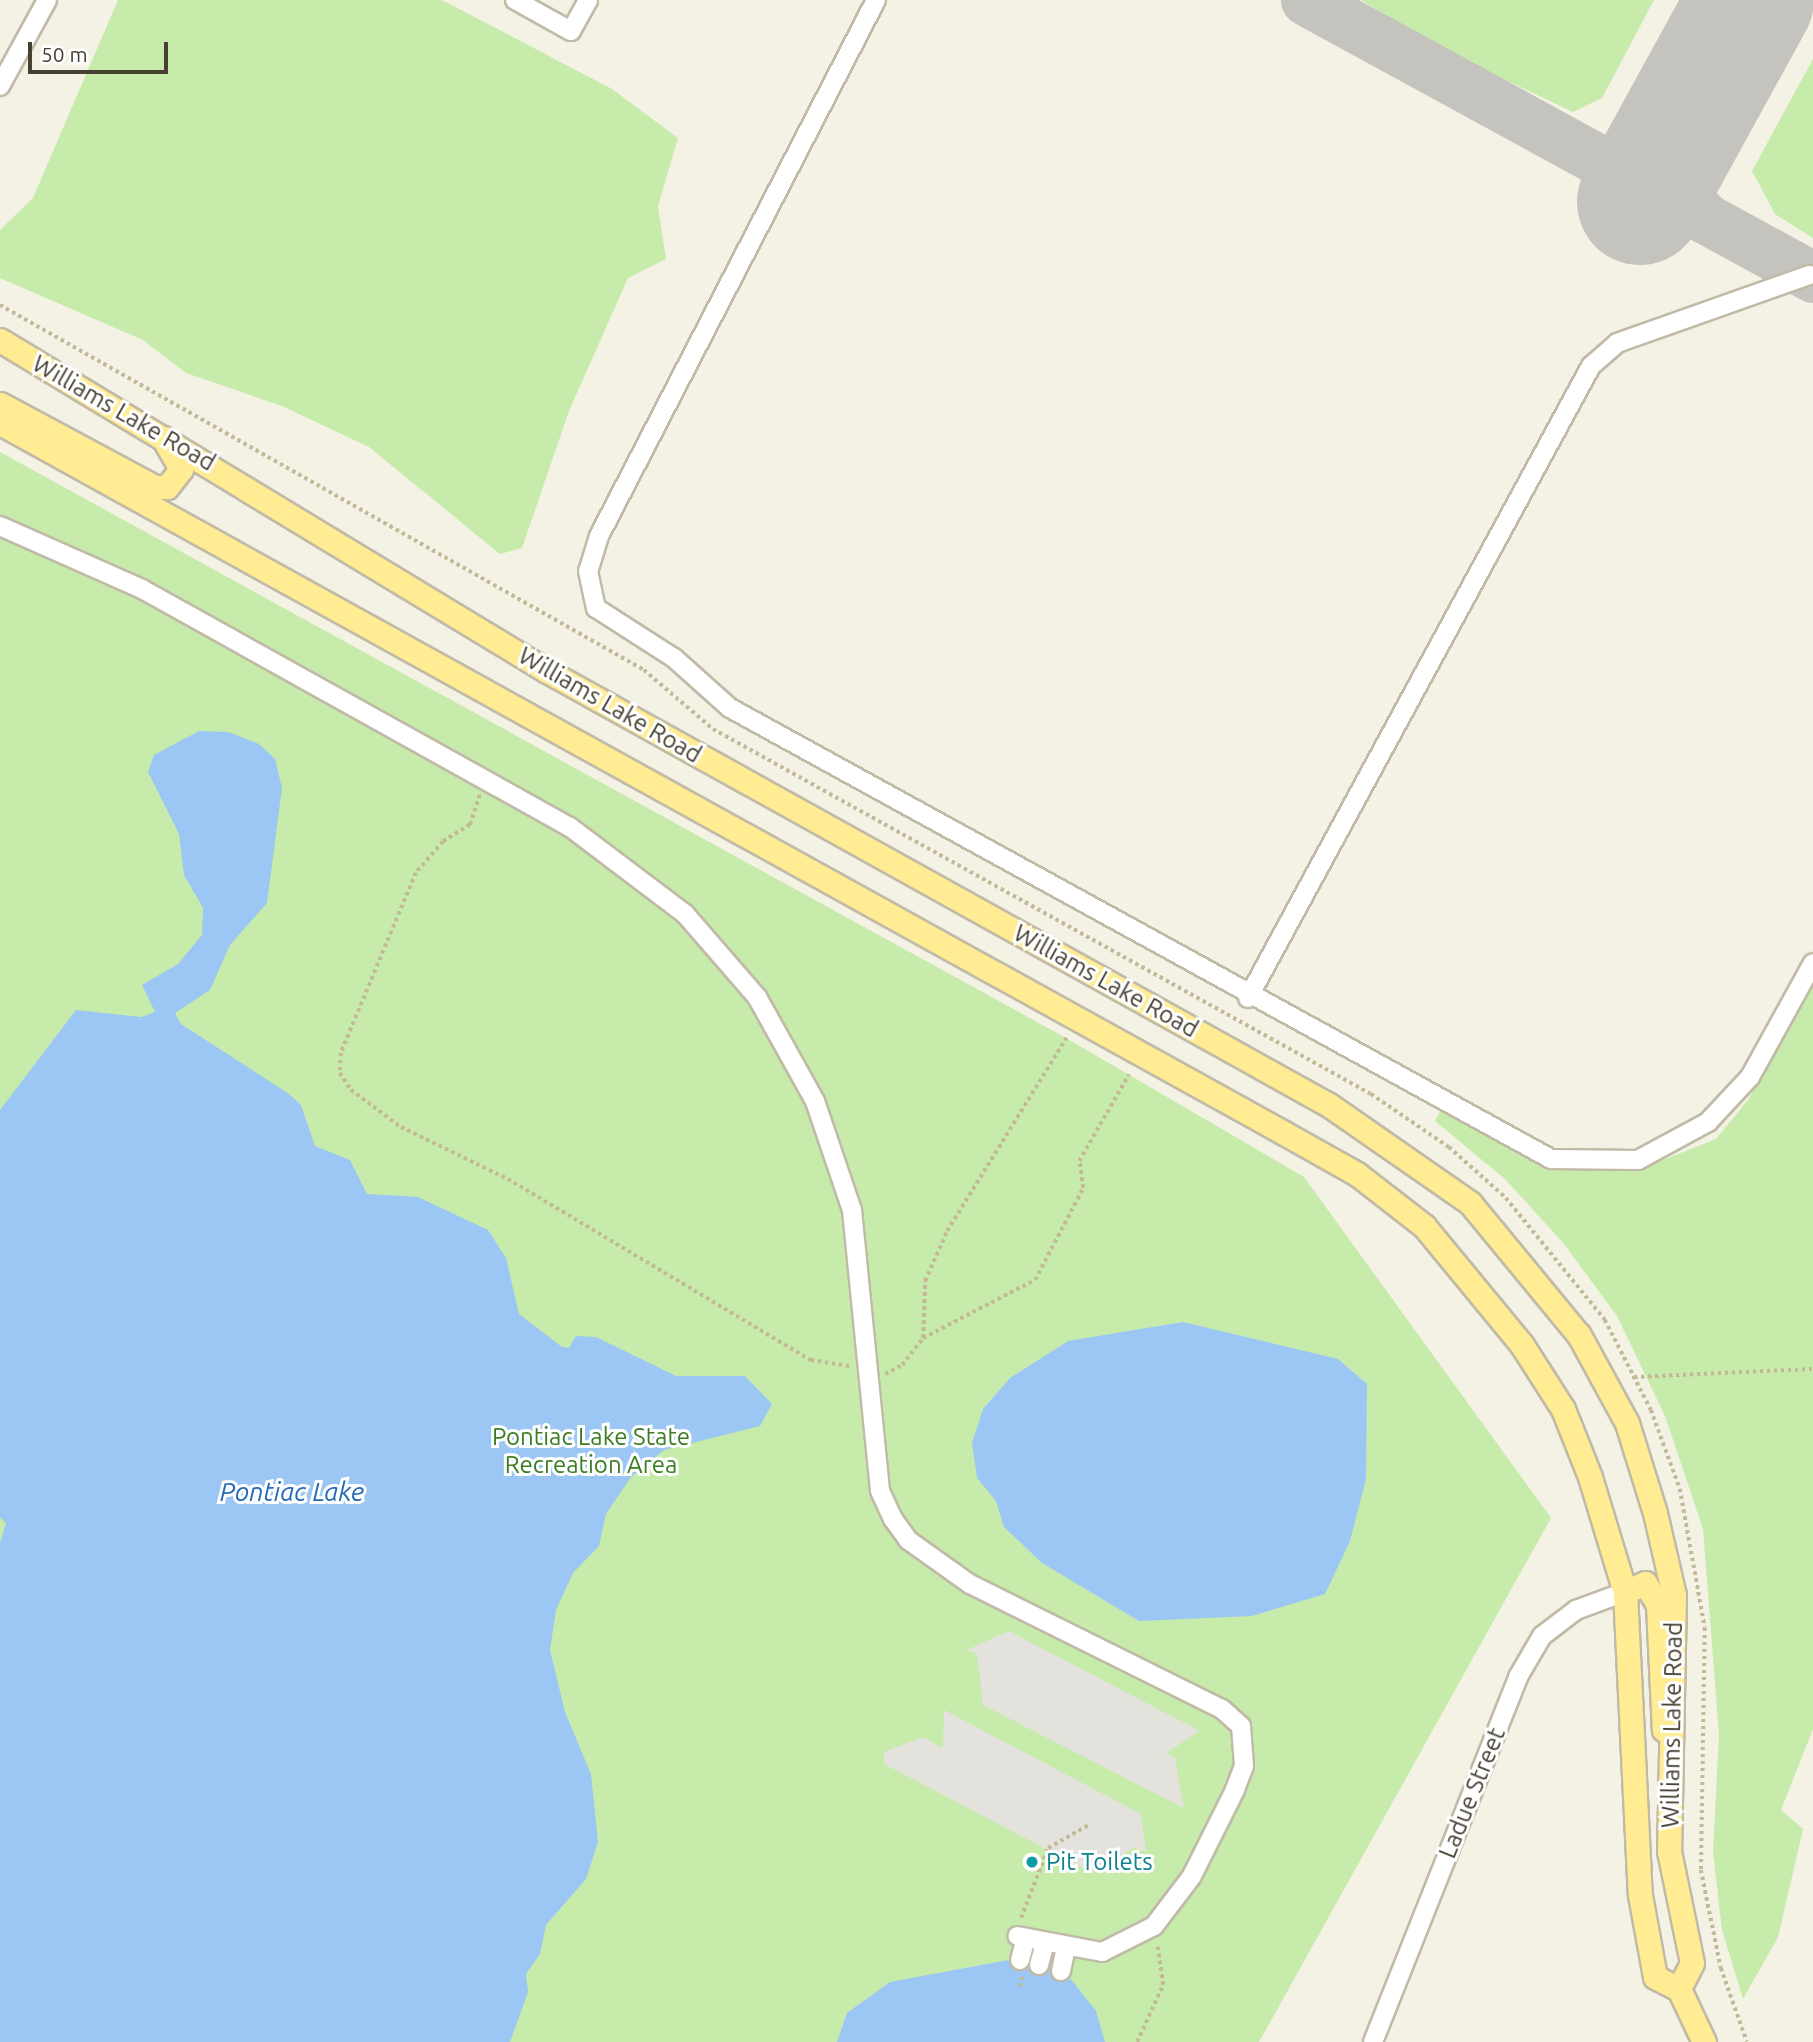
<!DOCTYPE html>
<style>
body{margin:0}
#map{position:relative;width:1813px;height:2042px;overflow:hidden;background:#f4f1e5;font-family:Ubuntu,sans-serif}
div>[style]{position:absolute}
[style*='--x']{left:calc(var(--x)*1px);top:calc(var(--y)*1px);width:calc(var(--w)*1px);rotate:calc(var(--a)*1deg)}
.green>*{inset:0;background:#c7ebaa}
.parking>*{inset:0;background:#e4e2dd}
.water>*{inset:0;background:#9cc7f5}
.taxiway>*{height:51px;margin:-25.5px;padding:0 25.5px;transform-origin:25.5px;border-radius:25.5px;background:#c4c3bd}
.runway>*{height:126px;margin:-63px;padding:0 63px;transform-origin:63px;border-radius:63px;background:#c4c3bd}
.building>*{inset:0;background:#d6ceb9}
.path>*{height:3.5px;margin-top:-1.75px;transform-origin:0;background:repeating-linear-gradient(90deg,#c3b897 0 3.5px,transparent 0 7px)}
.roads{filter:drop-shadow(2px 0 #c0baa7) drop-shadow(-2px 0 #c0baa7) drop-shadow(0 2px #c0baa7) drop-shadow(0 -2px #c0baa7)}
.minor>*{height:18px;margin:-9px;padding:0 9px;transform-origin:9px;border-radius:9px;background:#fff}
.major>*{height:23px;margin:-11.5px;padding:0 11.5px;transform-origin:11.5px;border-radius:11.5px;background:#ffec93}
.dots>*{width:19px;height:19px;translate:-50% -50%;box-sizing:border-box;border:4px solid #fff;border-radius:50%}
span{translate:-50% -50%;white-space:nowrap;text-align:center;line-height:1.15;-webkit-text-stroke:6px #fff;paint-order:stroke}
.street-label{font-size:24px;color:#474134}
.park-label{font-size:24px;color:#3b7d23}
.culture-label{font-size:24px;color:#0d838f}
.left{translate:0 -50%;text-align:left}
.water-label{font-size:26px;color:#256aba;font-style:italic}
.scale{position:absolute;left:28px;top:42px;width:140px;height:32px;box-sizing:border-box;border:4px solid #474134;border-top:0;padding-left:9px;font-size:21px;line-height:24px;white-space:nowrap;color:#474134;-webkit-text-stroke:5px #fff;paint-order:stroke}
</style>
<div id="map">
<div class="green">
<div style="clip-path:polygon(118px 0,442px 0,612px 89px,678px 138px,658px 206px,666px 259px,628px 278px,569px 411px,522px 548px,500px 554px,369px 447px,282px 406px,186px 373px,143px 340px,0 278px,0 230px,33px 198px)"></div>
<div style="clip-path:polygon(1361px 0,1654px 0,1602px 98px,1573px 112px,1442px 50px)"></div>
<div style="clip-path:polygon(1813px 59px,1813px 238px,1775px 214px,1752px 171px)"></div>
<div style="clip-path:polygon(0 452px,1066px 1038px,1304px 1177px,1551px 1518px,1259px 2042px,0 2042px)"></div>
<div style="clip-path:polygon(1813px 983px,1813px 1729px,1781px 1810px,1803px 1829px,1778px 1937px,1743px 1999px,1722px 1930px,1713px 1852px,1719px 1735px,1703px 1529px,1665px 1416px,1617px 1316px,1564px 1244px,1506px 1180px,1435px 1121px,1444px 1104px,1581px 1170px,1653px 1164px,1716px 1139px,1748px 1100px)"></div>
</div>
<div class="parking">
<div style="clip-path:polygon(1009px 1631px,1200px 1731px,1166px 1753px,1175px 1758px,1184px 1808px,983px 1705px,977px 1654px,967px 1650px)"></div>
<div style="clip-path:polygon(944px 1710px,1141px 1814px,1146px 1852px,1135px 1847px,1092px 1873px,884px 1764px,884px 1752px,923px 1737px,943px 1748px)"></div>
</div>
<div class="water">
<div style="clip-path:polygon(199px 731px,228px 732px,259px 744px,275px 759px,282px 788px,267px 903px,230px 945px,210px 990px,175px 1013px,181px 1024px,289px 1094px,301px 1105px,315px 1146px,350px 1160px,367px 1194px,418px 1197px,488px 1230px,506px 1258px,519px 1314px,562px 1347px,569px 1348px,576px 1336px,596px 1337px,676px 1376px,745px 1376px,772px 1404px,760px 1426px,664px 1450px,631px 1477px,606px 1514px,599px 1546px,573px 1573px,556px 1610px,550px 1650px,565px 1712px,591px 1774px,598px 1842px,586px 1879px,546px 1925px,540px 1954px,526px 1974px,528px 1992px,510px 2042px,0 2042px,0 1543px,6px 1523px,0 1517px,0 1110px,76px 1010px,141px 1017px,155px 1012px,142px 985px,178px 964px,202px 935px,203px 908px,184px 875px,179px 834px,148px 772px,154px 755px)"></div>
<div style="clip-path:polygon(1183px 1322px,1338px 1359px,1367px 1384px,1366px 1479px,1350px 1541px,1325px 1594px,1252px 1616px,1139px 1621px,1042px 1563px,1004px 1527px,996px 1501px,977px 1478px,972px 1443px,983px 1409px,1010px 1378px,1068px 1341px)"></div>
<div style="clip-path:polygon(1014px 1959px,1066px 1973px,1096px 2011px,1105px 2042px,837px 2042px,847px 2013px,890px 1982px)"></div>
</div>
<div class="taxiway">
<div style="--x:1306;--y:0;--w:578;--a:28.65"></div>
<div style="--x:1680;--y:130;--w:65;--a:87.4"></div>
<div style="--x:1683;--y:195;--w:32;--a:46"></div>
</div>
<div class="runway">
<div style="--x:1640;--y:202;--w:230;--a:-61.2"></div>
</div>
<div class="building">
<div style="clip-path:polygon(1031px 1857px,1037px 1861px,1034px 1867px,1028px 1862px)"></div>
</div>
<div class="path">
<div style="--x:0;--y:305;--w:740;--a:29.54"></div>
<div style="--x:644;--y:670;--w:91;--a:40.5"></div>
<div style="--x:713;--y:729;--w:752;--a:29.02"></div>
<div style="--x:1371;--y:1094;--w:94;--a:34.2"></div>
<div style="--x:1449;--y:1147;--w:76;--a:41.8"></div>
<div style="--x:1506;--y:1198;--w:157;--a:50.9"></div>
<div style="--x:1605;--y:1320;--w:101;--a:62.9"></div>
<div style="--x:1651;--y:1410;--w:84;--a:69.8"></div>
<div style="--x:1680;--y:1489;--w:141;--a:79.8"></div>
<div style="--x:1705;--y:1628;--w:242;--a:90.9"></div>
<div style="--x:1701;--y:1870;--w:100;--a:78.5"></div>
<div style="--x:1721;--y:1968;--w:78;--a:70.6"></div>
<div style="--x:480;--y:795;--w:32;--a:108"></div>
<div style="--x:470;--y:825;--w:32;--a:148"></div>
<div style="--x:443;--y:842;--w:41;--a:131.1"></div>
<div style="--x:416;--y:873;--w:195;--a:112.6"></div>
<div style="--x:341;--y:1053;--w:20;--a:93"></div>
<div style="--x:340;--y:1073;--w:20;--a:57"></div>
<div style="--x:351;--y:1090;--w:62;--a:36.5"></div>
<div style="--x:401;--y:1127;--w:119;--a:25.9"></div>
<div style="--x:508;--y:1179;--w:353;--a:30.9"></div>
<div style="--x:811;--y:1360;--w:39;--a:9"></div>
<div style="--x:923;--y:1338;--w:57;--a:-88"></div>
<div style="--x:925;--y:1281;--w:55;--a:-66.3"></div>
<div style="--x:947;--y:1231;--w:227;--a:-58.3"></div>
<div style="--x:885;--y:1374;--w:19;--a:-28"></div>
<div style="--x:902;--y:1365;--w:34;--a:-52"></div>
<div style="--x:923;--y:1338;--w:126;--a:-27.4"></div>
<div style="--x:1035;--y:1280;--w:104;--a:-62.4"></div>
<div style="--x:1083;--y:1188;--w:27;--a:-98"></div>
<div style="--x:1079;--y:1161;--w:100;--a:-60.1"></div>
<div style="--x:1634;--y:1377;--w:179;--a:-2.6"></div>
<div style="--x:1021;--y:1918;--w:75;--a:-68.9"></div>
<div style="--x:1048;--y:1848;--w:48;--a:-29.7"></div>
<div style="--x:1020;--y:1987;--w:11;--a:-75"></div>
<div style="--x:1137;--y:2042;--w:63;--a:-65.5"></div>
<div style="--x:1163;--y:1985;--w:40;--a:-98.5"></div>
</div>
<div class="roads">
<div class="minor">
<div style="--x:515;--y:0;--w:64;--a:29"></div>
<div style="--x:571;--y:31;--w:35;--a:-61"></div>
<div style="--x:876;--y:0;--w:603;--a:117.33"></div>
<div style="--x:599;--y:536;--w:37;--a:107"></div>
<div style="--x:588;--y:571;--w:38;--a:78"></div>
<div style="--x:596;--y:608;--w:93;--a:32.7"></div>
<div style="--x:674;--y:658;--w:75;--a:41.8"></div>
<div style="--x:730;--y:708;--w:937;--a:28.78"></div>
<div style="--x:1551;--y:1159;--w:87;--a:0.7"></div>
<div style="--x:1638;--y:1160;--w:80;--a:-28.5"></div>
<div style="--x:1708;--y:1122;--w:62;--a:-47"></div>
<div style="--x:1750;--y:1077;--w:130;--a:-61.1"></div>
<div style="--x:0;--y:86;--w:98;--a:-61.3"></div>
<div style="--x:0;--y:526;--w:155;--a:23.9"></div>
<div style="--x:142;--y:589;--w:490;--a:29.1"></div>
<div style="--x:570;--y:827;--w:144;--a:37.1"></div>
<div style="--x:685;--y:914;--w:110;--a:49.1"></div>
<div style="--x:757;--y:997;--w:119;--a:60.9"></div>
<div style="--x:815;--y:1101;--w:115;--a:71.3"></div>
<div style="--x:852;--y:1210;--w:282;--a:84.3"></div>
<div style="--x:880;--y:1491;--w:31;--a:65"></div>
<div style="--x:893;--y:1519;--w:26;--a:54"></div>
<div style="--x:908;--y:1540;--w:76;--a:35.4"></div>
<div style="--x:970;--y:1584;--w:281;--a:26.4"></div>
<div style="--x:1222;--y:1709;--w:25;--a:42"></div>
<div style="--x:1241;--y:1726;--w:40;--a:85.7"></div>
<div style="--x:1244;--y:1766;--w:26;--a:111"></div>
<div style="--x:1235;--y:1790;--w:96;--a:116.6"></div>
<div style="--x:1192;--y:1876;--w:63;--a:127.2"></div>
<div style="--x:1154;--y:1926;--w:58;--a:153.4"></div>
<div style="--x:1102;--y:1952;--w:86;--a:-169.3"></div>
<div style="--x:1248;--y:998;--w:719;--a:-61.51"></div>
<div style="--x:1591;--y:366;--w:35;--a:-41"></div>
<div style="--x:1617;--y:343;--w:204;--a:-19.5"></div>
<div style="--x:1020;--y:1960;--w:23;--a:-75"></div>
<div style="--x:1039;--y:1965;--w:23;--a:-75"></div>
<div style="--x:1061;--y:1971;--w:24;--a:-78"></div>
<div style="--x:1373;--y:2042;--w:393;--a:-68.3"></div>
<div style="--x:1518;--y:1677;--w:48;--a:-59.7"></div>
<div style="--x:1542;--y:1636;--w:43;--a:-37.4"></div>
<div style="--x:1576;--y:1610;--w:52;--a:-20.2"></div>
</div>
<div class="major">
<div style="--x:0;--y:340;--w:639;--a:31.18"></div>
<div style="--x:547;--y:671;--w:894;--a:29.03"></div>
<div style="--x:1329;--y:1105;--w:172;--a:34.8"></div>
<div style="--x:1470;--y:1203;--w:171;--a:50.5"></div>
<div style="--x:1579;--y:1335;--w:100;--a:61.4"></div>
<div style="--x:1627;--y:1423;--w:94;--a:72.7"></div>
<div style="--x:1655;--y:1513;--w:84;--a:77"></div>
<div style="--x:1674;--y:1595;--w:256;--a:91.1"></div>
<div style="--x:1669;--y:1851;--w:114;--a:78.4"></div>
<div style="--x:1692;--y:1963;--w:29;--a:117"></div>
<div style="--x:0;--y:404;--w:176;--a:28.2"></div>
<div style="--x:155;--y:487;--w:12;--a:0"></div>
<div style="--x:167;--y:487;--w:23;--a:-52"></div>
<div style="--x:181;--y:469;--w:36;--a:-120"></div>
<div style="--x:0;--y:423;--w:1467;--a:28.94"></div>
<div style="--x:1284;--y:1133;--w:84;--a:29.3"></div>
<div style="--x:1357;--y:1174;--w:85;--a:37.8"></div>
<div style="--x:1424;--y:1226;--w:154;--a:50.5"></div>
<div style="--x:1522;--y:1345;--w:76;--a:57.4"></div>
<div style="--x:1563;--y:1409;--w:73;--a:68.3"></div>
<div style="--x:1590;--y:1477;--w:120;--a:73.1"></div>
<div style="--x:1625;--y:1592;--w:303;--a:87.2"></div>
<div style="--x:1640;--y:1895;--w:83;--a:79.6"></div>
<div style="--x:1655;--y:1977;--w:27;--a:27"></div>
<div style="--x:1679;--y:1989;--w:59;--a:64.7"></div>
<div style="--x:1625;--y:1592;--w:22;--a:-24"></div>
<div style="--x:1645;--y:1583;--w:26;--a:59"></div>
<div style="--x:1658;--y:1605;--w:125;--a:87.3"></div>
</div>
</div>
<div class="dots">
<div style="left:1032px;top:1862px;background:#0f9aa8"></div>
</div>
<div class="street-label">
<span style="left:124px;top:413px;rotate:30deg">Williams Lake Road</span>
<span style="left:610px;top:705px;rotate:30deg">Williams Lake Road</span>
<span style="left:1106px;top:981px;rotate:29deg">Williams Lake Road</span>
<span style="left:1672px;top:1725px;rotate:-89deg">Williams Lake Road</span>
<span style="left:1472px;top:1793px;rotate:-68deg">Ladue Street</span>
</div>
<div class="park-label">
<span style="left:591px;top:1451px">Pontiac Lake State<br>Recreation Area</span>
</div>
<div class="culture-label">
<span class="left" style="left:1046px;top:1862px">Pit Toilets</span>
</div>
<div class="water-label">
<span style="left:292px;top:1492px">Pontiac Lake</span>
</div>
<div class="scale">50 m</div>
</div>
